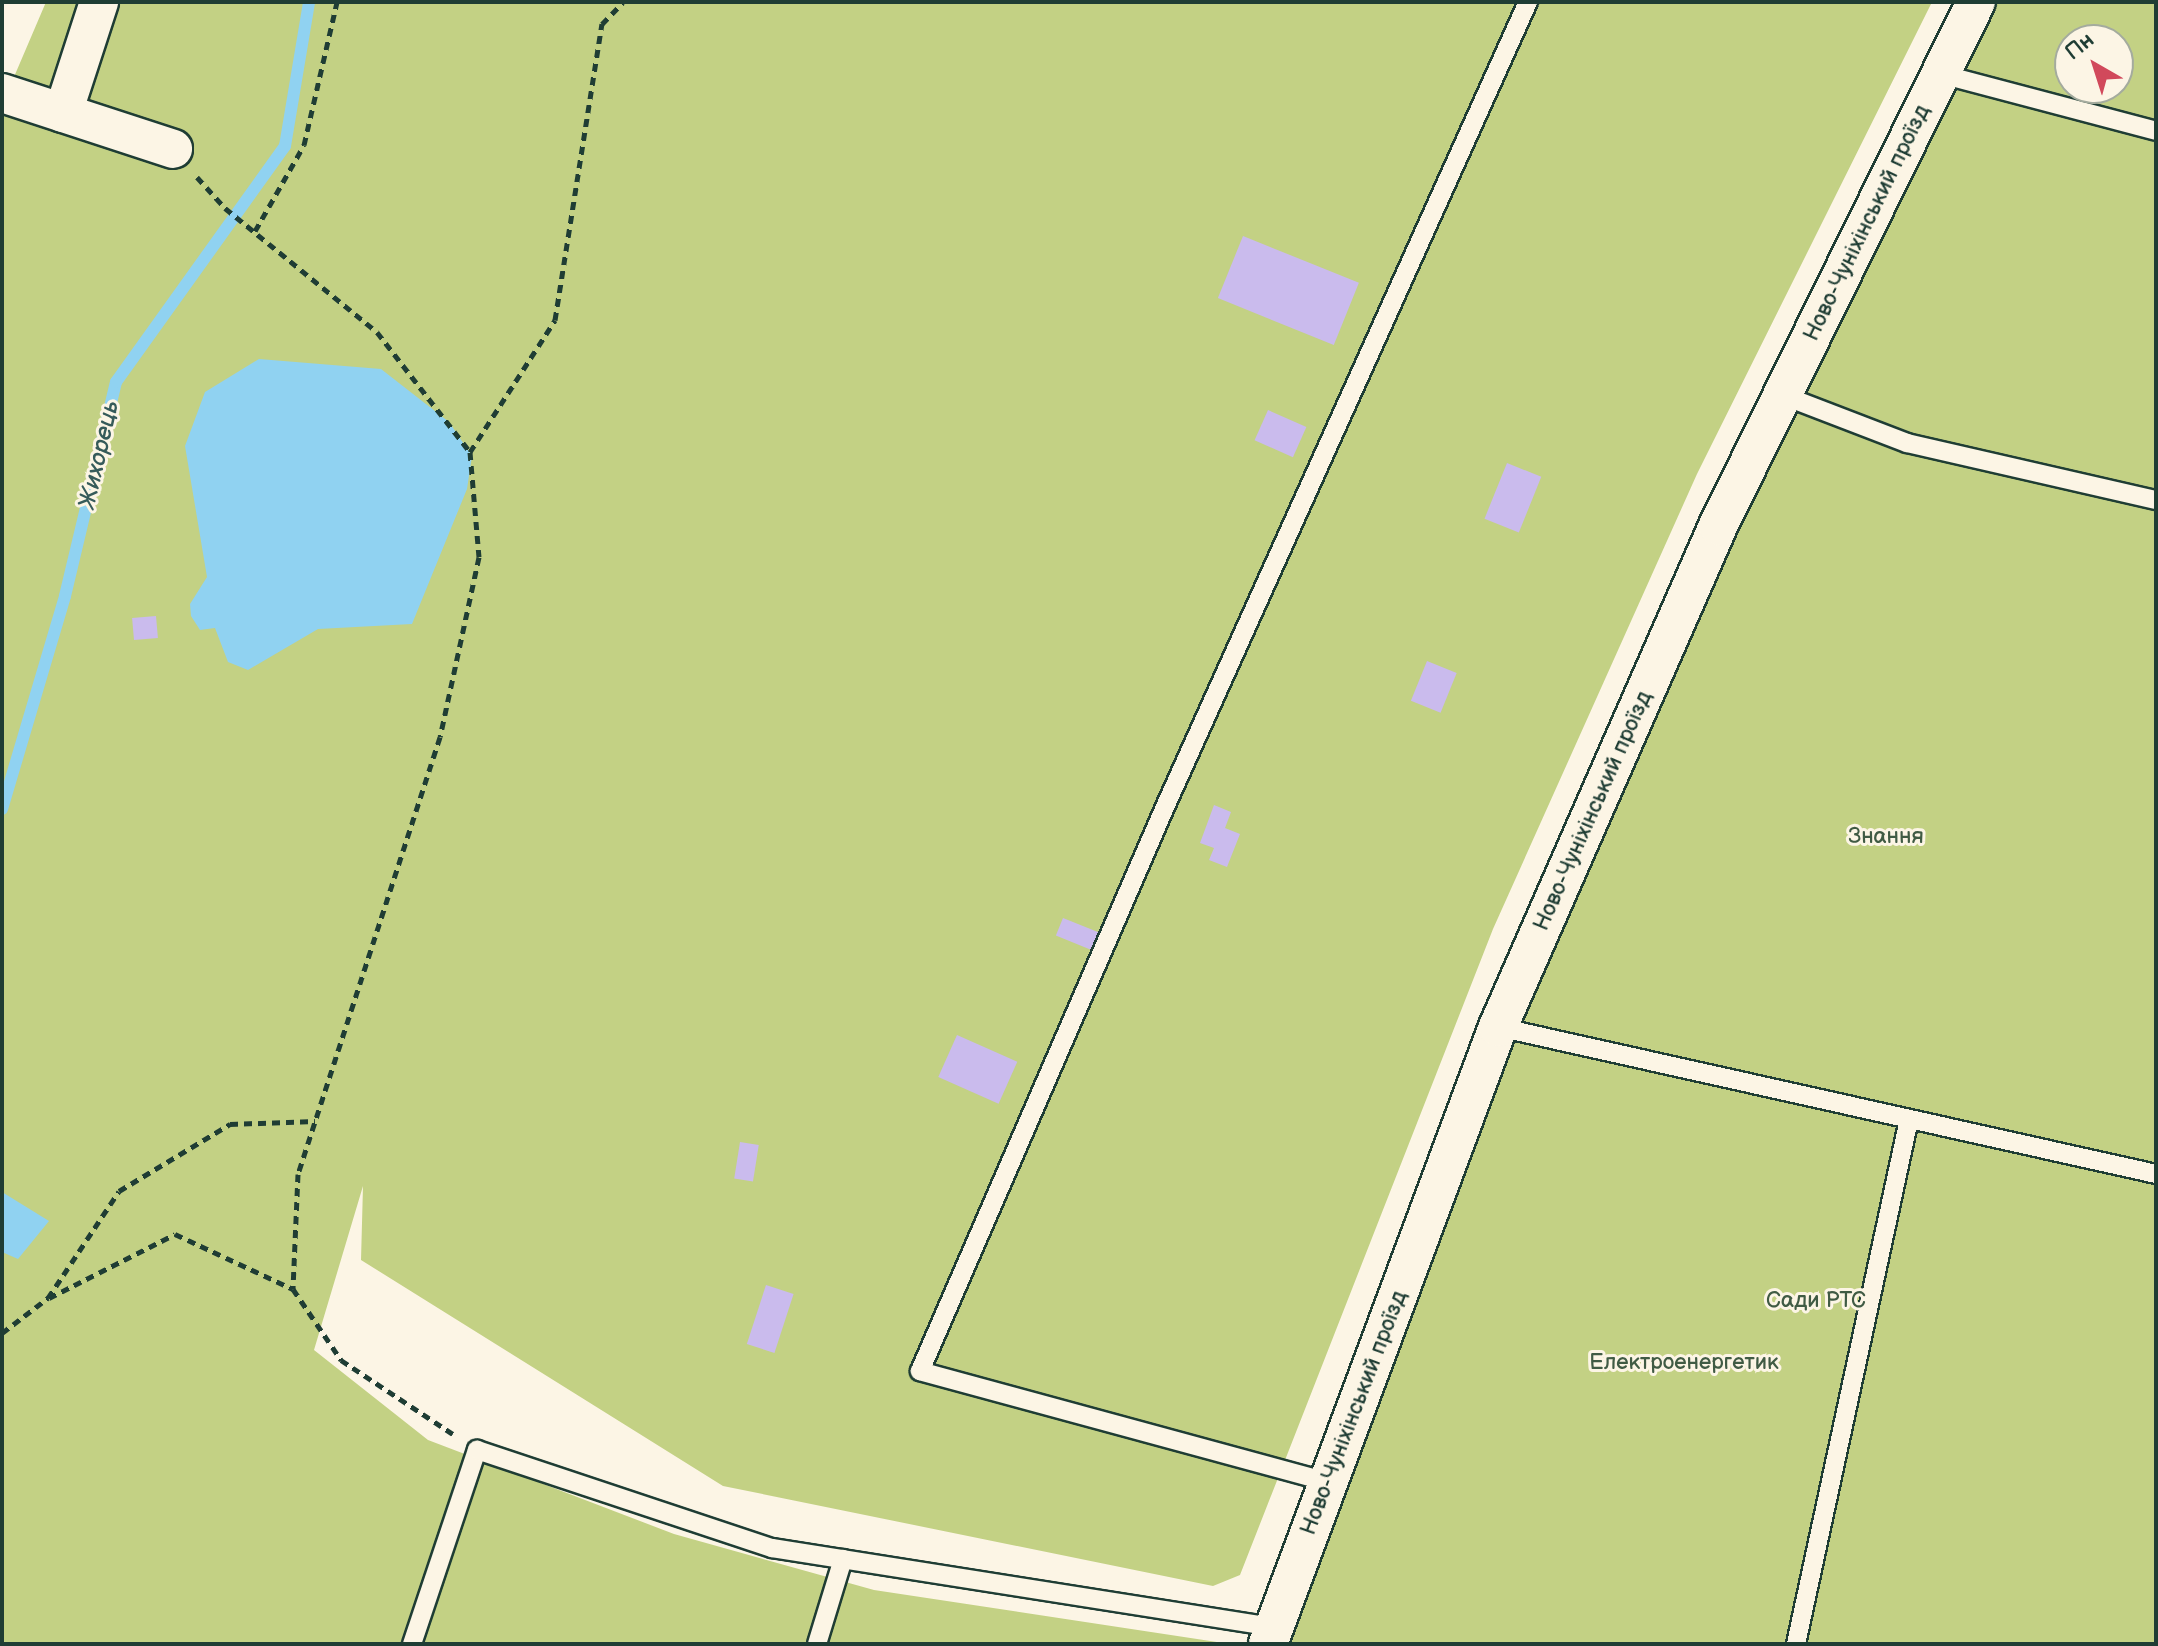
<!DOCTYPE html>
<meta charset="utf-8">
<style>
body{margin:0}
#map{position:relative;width:2158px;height:1646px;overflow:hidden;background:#fcf5e5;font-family:"Balsamiq Sans",sans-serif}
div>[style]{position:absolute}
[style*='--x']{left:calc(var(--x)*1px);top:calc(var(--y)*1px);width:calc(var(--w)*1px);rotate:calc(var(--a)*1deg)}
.green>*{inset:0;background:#c3d184}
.water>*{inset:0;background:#90d2f1}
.stream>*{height:12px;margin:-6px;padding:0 6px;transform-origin:6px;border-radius:6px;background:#90d2f1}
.building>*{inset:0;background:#cabbed;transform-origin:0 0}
.path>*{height:5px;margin-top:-2.5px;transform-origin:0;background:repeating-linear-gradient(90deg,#1f3d34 0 8px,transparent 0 14px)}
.roads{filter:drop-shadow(2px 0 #1f3d34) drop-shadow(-2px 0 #1f3d34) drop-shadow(0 2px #1f3d34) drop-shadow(0 -2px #1f3d34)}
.service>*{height:18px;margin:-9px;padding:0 9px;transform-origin:9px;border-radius:9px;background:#fcf5e5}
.minor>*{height:38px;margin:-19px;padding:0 19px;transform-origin:19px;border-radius:19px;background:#fcf5e5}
span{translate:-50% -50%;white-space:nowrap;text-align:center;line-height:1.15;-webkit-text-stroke:6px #fcf5e5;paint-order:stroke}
.street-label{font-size:22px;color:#1f3d34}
.park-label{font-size:22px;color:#405b44}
.water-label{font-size:24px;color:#365b5a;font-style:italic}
.frame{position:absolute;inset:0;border:4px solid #1f3d34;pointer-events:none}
.north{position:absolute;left:2054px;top:24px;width:80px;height:80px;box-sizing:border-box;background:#fcf5e5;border:2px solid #a4ab9e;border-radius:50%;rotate:321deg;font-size:22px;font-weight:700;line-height:32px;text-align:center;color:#1f3d34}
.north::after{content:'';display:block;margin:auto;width:28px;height:36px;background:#d1495b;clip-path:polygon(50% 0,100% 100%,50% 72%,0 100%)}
</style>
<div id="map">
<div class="green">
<div style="clip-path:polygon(46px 2px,1932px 2px,1697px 474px,1493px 929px,1240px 1575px,1213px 1586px,723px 1486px,361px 1260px,363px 1186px,314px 1350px,428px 1440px,674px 1534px,874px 1590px,1230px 1644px,2px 1644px,2px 105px)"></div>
<div style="clip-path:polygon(evenodd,1984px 2px,2156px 2px,2156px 1644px,1287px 1644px,1498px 1027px,1984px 2px,2070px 40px,2118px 40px,2118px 88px,2070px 88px,2070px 40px)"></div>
</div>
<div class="water">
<div style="clip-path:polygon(259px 359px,381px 369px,449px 422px,472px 456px,467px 489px,412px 624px,318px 629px,248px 670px,228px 662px,215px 628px,200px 630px,191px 616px,190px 604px,207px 577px,185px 446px,205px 392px)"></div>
<div style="clip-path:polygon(2px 1192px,49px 1221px,18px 1259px,2px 1252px)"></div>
</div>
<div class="stream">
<div style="--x:2;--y:809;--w:222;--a:-73.5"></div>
<div style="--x:65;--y:596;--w:220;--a:-76.6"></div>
<div style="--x:116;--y:382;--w:290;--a:-54.4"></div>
<div style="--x:285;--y:146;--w:146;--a:-80.5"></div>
</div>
<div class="building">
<div style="left:1243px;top:236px;width:125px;height:67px;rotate:22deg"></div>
<div style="left:1268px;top:410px;width:42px;height:33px;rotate:24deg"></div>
<div style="left:1507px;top:463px;width:37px;height:60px;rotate:22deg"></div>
<div style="left:156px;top:616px;width:22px;height:24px;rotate:85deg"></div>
<div style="left:1427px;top:661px;width:32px;height:43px;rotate:22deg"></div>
<div style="clip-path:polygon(1214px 805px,1231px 812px,1225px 828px,1240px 834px,1227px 867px,1209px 860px,1214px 848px,1200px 843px)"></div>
<div style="left:1063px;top:918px;width:41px;height:19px;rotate:22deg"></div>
<div style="left:957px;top:1035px;width:66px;height:46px;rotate:24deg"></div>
<div style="left:740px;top:1142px;width:19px;height:37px;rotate:9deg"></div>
<div style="left:766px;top:1285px;width:29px;height:62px;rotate:18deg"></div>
</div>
<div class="path">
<div style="--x:197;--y:177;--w:42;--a:47.9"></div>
<div style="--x:225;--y:208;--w:196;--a:39.2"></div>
<div style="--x:377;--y:332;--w:152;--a:52.2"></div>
<div style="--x:470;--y:452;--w:105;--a:85.1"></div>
<div style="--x:479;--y:557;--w:184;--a:102.2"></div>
<div style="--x:440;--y:737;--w:459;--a:108"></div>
<div style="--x:298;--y:1174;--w:115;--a:92.5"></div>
<div style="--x:293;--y:1289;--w:86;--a:55.9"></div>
<div style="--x:341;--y:1360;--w:134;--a:33.5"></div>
<div style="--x:255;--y:231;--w:99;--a:-60.3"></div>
<div style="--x:304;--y:145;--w:147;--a:-77"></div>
<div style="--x:470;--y:452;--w:157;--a:-57.2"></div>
<div style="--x:555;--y:320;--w:300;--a:-81"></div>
<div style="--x:602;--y:24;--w:30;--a:-46"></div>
<div style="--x:49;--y:1298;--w:141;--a:-26.9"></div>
<div style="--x:175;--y:1234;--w:130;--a:25"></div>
<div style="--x:2;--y:1333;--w:58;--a:-37.3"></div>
<div style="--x:48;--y:1298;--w:128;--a:-56.4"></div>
<div style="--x:119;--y:1191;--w:130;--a:-31.1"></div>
<div style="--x:230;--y:1124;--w:85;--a:-2"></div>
</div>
<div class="roads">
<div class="service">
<div style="--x:1941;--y:74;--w:222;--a:14.8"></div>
<div style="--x:1782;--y:395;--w:134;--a:21"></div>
<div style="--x:1907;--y:443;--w:255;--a:12.9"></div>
<div style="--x:1498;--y:1027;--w:674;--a:12.59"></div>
<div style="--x:1328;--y:1482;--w:423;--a:-164.8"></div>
<div style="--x:920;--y:1371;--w:615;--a:-66.52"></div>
<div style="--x:1165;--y:807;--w:883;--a:-65.73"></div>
<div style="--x:412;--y:1644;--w:205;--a:-71.5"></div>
<div style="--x:477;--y:1450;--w:311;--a:18.4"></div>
<div style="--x:772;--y:1548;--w:507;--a:8.96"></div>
<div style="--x:817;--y:1644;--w:89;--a:-73"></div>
<div style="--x:1796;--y:1644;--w:537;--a:-77.85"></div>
</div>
<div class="minor">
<div style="--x:2;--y:93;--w:180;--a:18.1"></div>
<div style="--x:63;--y:113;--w:117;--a:-72"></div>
<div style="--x:1268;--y:1644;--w:658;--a:-69.56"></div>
<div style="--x:1498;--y:1027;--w:547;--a:-66.29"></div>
<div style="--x:1718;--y:526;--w:584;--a:-63.79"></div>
</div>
</div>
<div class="street-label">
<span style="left:1867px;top:223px;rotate:-64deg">Ново-Чуніхінський проїзд</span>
<span style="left:1593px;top:811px;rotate:-66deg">Ново-Чуніхінський проїзд</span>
<span style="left:1354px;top:1413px;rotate:-69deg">Ново-Чуніхінський проїзд</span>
</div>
<div class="park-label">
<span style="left:1886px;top:837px">Знання</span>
<span style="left:1816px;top:1301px">Сади РТС</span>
<span style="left:1684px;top:1363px">Електроенергетик</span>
</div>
<div class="water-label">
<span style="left:99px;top:455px;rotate:-77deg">Жихорець</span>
</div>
<div class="frame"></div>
<div class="north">Пн</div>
</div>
